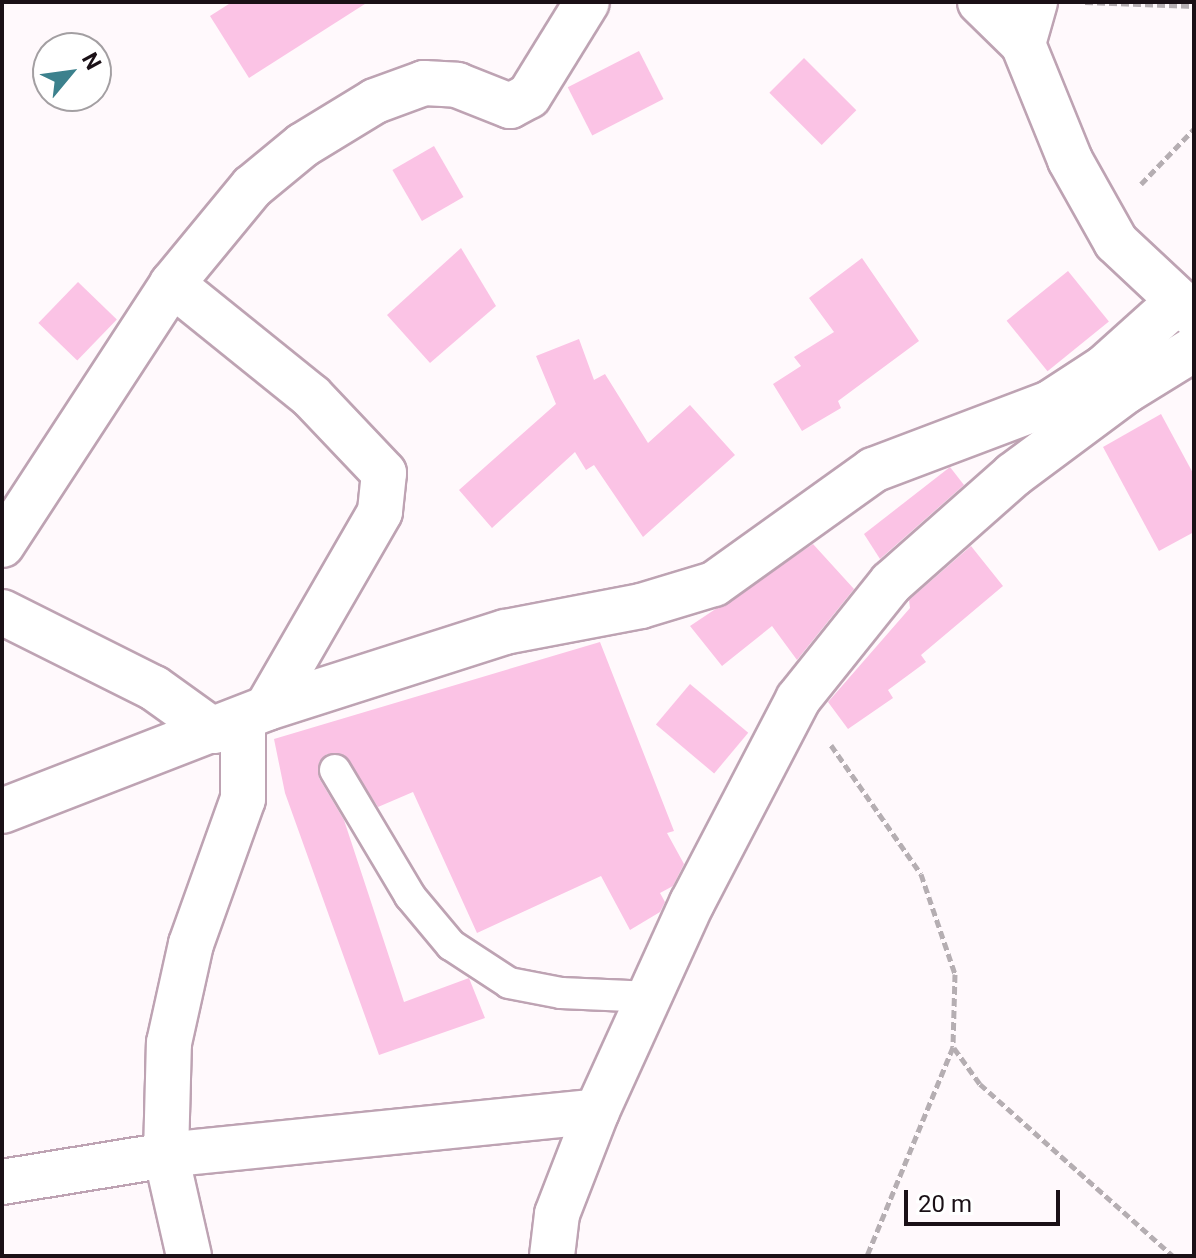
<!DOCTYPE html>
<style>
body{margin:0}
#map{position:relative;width:1196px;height:1258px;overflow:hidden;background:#fff9fc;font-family:Roboto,sans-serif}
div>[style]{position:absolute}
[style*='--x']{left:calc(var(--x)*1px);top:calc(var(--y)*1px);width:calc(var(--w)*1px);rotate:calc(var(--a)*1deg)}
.building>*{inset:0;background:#fbc3e5;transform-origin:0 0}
.path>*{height:5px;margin-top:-2.5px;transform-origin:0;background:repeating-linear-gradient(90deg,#b5aeb2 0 8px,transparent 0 12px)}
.roads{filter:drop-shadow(2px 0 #bea3b3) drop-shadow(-2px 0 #bea3b3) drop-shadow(0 2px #bea3b3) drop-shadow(0 -2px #bea3b3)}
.lane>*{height:30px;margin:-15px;padding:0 15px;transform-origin:15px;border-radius:15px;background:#fff}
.street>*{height:44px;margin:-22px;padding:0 22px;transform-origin:22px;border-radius:22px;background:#fff}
span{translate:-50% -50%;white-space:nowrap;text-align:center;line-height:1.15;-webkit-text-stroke:6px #fff;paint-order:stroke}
.frame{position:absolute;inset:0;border:4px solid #1a1016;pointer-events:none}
.north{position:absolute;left:32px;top:32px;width:80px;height:80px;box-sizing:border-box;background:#fff;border:2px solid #a39fa2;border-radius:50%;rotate:61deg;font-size:22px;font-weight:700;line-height:32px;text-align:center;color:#1a1016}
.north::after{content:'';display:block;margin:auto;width:28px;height:36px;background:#3c818d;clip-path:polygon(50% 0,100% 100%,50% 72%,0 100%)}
.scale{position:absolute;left:904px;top:1190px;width:156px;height:36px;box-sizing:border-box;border:4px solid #1a1016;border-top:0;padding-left:10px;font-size:24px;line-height:28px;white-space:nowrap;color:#1a1016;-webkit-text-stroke:6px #fff;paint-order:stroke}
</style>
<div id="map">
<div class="building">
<div style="clip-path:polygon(232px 2px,368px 2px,249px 78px,210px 16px)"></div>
<div style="left:639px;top:51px;width:54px;height:80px;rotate:63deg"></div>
<div style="left:804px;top:58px;width:74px;height:49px;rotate:45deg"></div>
<div style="left:434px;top:146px;width:59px;height:48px;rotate:60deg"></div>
<div style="clip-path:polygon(461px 248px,496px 306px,430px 363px,387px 315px)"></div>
<div style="clip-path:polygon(862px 258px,919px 341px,838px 401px,841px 408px,802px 431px,773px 384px,801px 366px,794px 357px,834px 332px,809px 298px)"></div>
<div style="left:1068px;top:271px;width:65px;height:79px;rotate:51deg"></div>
<div style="left:78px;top:282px;width:54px;height:57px;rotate:44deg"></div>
<div style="clip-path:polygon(579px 339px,594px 380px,605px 374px,648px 443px,690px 405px,735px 455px,643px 537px,594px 465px,586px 470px,575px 452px,492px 528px,459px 490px,556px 404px,536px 356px)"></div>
<div style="clip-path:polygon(1161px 414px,1194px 475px,1194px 532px,1159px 551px,1103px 447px)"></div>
<div style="clip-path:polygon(950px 467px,964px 485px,880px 559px,864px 534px)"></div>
<div style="clip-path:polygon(813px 544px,854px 589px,797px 660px,772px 626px,722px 666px,690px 626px)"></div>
<div style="clip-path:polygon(971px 546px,1003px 586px,921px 655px,926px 662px,888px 690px,893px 698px,848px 729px,828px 702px,910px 608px,909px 600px)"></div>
<div style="clip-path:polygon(600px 642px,674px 831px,667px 833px,684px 864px,673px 886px,660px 893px,665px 902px,660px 912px,630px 930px,601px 876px,477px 933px,413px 792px,378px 807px,344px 755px,327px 754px,319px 762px,319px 778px,344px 820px,404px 1002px,469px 978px,485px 1018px,379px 1055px,285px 793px,274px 739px)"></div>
<div style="left:690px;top:684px;width:76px;height:53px;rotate:40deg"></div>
</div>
<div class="path">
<div style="--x:1085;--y:2;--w:109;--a:2.1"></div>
<div style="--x:1141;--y:184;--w:76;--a:-46.1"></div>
<div style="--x:831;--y:745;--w:157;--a:55.1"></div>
<div style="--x:921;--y:874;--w:106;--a:71.2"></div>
<div style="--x:955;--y:974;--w:73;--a:91.6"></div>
<div style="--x:953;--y:1047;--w:226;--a:112.4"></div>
<div style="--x:954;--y:1048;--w:44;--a:54.2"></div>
<div style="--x:980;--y:1084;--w:259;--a:41.7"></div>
</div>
<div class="roads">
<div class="lane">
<div style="--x:335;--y:770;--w:147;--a:59.2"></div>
<div style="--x:410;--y:896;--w:64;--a:50.1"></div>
<div style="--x:451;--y:945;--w:69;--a:33.2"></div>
<div style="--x:509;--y:983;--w:53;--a:10.9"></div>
<div style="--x:561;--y:993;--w:91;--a:2.5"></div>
</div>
<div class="street">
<div style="--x:980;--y:2;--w:60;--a:44.3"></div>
<div style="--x:1035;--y:2;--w:44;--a:105.9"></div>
<div style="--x:1023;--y:44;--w:125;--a:67.9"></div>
<div style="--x:1070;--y:160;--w:94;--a:60.7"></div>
<div style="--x:1116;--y:242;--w:107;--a:43.1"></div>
<div style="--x:172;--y:284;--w:179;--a:38.9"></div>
<div style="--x:311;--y:396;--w:106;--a:46.5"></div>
<div style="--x:384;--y:473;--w:39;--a:96"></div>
<div style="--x:380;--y:512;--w:226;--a:120"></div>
<div style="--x:2;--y:545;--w:311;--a:-56.9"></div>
<div style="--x:172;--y:284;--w:126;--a:-50.5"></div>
<div style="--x:252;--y:187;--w:66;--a:-39.5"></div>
<div style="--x:303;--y:145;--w:84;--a:-31.4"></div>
<div style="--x:375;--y:101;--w:52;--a:-20.2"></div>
<div style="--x:424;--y:83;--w:33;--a:3"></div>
<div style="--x:457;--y:85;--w:57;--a:21.6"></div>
<div style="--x:510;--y:106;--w:21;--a:-28"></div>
<div style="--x:529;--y:96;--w:110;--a:-58.3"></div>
<div style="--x:2;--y:612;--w:170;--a:26.6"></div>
<div style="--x:154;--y:688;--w:74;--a:35.6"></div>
<div style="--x:2;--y:811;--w:284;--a:-21.2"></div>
<div style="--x:267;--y:708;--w:250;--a:-17.7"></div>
<div style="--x:505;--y:632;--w:138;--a:-10.8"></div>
<div style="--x:641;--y:606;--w:76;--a:-16.8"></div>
<div style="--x:714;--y:584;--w:196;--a:-35.6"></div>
<div style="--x:873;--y:470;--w:189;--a:-20.7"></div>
<div style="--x:1050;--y:403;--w:66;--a:-33.2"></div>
<div style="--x:1105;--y:367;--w:96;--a:-42"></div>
<div style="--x:2;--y:1182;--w:166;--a:-9.3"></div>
<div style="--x:166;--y:1155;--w:433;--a:-5.8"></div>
<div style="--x:189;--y:1256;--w:104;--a:-102.8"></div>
<div style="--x:166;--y:1155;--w:112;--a:-88.5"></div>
<div style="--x:169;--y:1043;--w:101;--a:-77.5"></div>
<div style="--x:191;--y:944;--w:154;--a:-70.3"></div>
<div style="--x:243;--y:799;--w:80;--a:-90"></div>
<div style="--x:552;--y:1256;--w:42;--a:-83.2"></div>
<div style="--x:557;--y:1214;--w:110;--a:-68.8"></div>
<div style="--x:597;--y:1111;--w:229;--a:-65.5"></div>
<div style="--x:692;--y:903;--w:230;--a:-62.5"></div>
<div style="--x:798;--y:699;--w:149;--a:-51.3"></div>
<div style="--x:891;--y:583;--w:163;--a:-41.5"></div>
<div style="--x:1013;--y:475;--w:141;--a:-36.6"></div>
<div style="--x:1126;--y:391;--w:80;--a:-31.7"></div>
</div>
</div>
<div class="frame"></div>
<div class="north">N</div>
<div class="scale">20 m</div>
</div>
